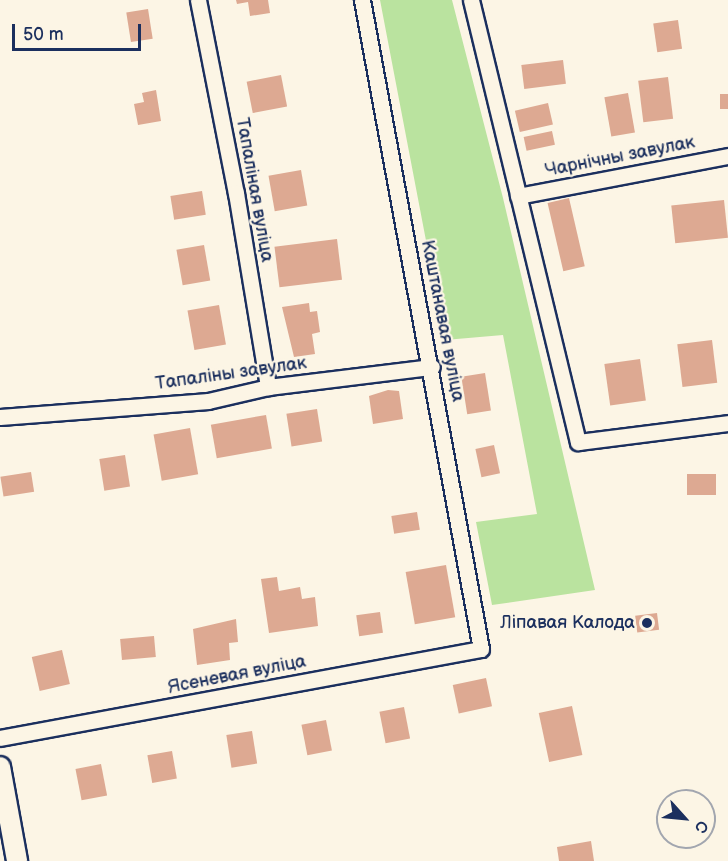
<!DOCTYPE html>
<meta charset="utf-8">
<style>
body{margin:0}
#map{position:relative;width:728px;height:861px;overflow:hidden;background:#fcf5e5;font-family:"Balsamiq Sans",sans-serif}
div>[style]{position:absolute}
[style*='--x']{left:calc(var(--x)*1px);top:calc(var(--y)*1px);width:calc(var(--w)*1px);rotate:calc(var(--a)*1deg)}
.green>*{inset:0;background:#bae39f}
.building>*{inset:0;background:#dda992;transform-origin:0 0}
.roads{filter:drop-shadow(2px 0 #1b2f5e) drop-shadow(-2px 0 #1b2f5e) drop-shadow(0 2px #1b2f5e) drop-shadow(0 -2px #1b2f5e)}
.minor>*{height:15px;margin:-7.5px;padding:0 7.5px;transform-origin:7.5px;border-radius:7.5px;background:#fcf5e5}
.tertiary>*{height:20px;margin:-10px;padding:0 10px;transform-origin:10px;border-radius:10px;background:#fcf5e5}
.dots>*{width:16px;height:16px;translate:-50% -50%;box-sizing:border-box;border:3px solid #fcf5e5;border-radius:50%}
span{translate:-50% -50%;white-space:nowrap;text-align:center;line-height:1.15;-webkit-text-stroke:4.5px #fcf5e5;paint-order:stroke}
.street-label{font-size:18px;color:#1b2f5e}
.poi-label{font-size:18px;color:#1b2f5e}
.right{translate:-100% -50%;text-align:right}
.north{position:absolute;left:656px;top:789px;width:60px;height:60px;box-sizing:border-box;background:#fcf5e5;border:2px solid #a2a6af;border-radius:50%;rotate:117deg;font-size:16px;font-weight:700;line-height:24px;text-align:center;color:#1b2f5e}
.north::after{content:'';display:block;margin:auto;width:21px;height:27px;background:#1b2f5e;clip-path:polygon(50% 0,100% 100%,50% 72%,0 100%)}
.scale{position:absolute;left:12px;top:24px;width:129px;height:27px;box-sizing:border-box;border:3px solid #1b2f5e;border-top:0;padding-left:8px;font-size:18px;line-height:21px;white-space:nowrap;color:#1b2f5e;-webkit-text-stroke:4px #fcf5e5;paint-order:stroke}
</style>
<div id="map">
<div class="green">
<div style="clip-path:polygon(380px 0,452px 0,503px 198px,595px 590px,492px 605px,476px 522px,537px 514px,503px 335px,445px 340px)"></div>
</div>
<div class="building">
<div style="clip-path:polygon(236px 0,268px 0,270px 13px,250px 16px,248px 2px,237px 4px)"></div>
<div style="left:148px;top:9px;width:30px;height:22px;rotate:81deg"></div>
<div style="left:678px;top:20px;width:29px;height:25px;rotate:82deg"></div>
<div style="left:563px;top:60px;width:24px;height:42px;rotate:83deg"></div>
<div style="left:281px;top:75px;width:32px;height:35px;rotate:79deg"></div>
<div style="left:668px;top:77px;width:42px;height:30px;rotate:83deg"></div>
<div style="clip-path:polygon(156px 90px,161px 121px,138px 125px,134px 104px,144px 102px,142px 93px)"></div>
<div style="left:628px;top:93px;width:40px;height:24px;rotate:80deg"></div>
<div style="left:720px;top:94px;width:8px;height:15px"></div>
<div style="left:548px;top:103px;width:22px;height:34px;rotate:77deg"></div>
<div style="left:552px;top:131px;width:14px;height:29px;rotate:78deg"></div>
<div style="left:301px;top:170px;width:36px;height:33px;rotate:80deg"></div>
<div style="left:202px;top:191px;width:24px;height:32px;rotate:81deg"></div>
<div style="left:569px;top:198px;width:70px;height:22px;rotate:77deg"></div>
<div style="left:724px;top:200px;width:38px;height:53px;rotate:84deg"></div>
<div style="left:337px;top:239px;width:41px;height:63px;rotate:83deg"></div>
<div style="left:204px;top:245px;width:36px;height:28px;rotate:80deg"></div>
<div style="clip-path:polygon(309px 303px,310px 312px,317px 311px,320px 332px,312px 334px,315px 354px,294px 357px,282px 307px)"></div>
<div style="left:219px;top:305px;width:40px;height:32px;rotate:80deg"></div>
<div style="left:712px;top:340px;width:43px;height:35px;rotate:83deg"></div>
<div style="left:640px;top:359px;width:42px;height:36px;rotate:82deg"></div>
<div style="left:485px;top:373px;width:38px;height:24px;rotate:81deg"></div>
<div style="clip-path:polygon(388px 390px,399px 391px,403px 419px,373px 424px,369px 396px)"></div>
<div style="left:317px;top:409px;width:33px;height:31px;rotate:81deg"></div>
<div style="left:266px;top:415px;width:34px;height:56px;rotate:80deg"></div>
<div style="left:190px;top:428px;width:47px;height:37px;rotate:80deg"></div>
<div style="left:494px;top:445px;width:29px;height:19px;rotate:78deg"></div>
<div style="left:125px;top:455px;width:32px;height:26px;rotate:81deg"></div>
<div style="left:31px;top:472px;width:20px;height:31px;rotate:81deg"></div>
<div style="left:716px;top:474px;width:21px;height:29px;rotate:90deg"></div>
<div style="left:417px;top:512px;width:18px;height:26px;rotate:81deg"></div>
<div style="left:446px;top:565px;width:53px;height:41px;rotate:80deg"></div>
<div style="clip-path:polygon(277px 577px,279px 591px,300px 587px,302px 599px,315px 597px,318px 626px,269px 633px,261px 579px)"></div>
<div style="left:380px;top:612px;width:21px;height:24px;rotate:82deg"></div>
<div style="left:657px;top:613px;width:17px;height:22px;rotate:83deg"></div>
<div style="clip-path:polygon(236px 619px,238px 642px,229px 643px,230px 660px,197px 665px,193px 629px)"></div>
<div style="left:154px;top:636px;width:21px;height:34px;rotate:85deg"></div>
<div style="left:62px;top:650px;width:35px;height:31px;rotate:77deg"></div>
<div style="left:486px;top:678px;width:29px;height:34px;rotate:78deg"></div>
<div style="left:572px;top:706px;width:50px;height:34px;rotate:78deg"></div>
<div style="left:404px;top:707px;width:32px;height:25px;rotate:79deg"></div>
<div style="left:326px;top:720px;width:31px;height:25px;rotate:79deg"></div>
<div style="left:252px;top:731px;width:33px;height:26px;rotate:81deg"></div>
<div style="left:172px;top:751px;width:28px;height:25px;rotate:80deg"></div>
<div style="left:101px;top:764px;width:32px;height:26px;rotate:79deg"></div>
<div style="clip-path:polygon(591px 841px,594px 861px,559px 861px,557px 847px)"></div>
</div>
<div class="roads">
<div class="minor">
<div style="--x:198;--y:0;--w:197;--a:78.9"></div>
<div style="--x:236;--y:193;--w:197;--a:80.6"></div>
<div style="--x:471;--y:0;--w:455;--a:76.4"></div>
<div style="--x:578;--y:442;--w:151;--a:-7.2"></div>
<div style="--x:518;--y:196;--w:214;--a:-10.8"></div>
<div style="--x:0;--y:417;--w:209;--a:-4.4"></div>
<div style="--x:208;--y:401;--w:62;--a:-13.1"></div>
<div style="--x:268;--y:387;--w:165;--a:-7"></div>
<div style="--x:0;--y:738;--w:489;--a:-10.5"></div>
<div style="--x:481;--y:649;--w:660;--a:-100.39"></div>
</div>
<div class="tertiary">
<div style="--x:0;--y:767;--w:96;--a:79.7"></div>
</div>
</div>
<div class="dots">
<div style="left:647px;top:623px;background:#1b2f5e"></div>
</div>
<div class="street-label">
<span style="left:620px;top:157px;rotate:-11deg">Чарнічны завулак</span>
<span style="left:254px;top:190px;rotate:80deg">Тапаліная вуліца</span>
<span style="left:442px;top:321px;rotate:79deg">Каштанавая вуліца</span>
<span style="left:231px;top:374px;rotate:-8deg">Тапаліны завулак</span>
<span style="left:237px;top:675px;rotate:-11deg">Ясеневая вуліца</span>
</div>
<div class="poi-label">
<span class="right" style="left:635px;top:623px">Ліпавая Калода</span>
</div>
<div class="north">С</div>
<div class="scale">50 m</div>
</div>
